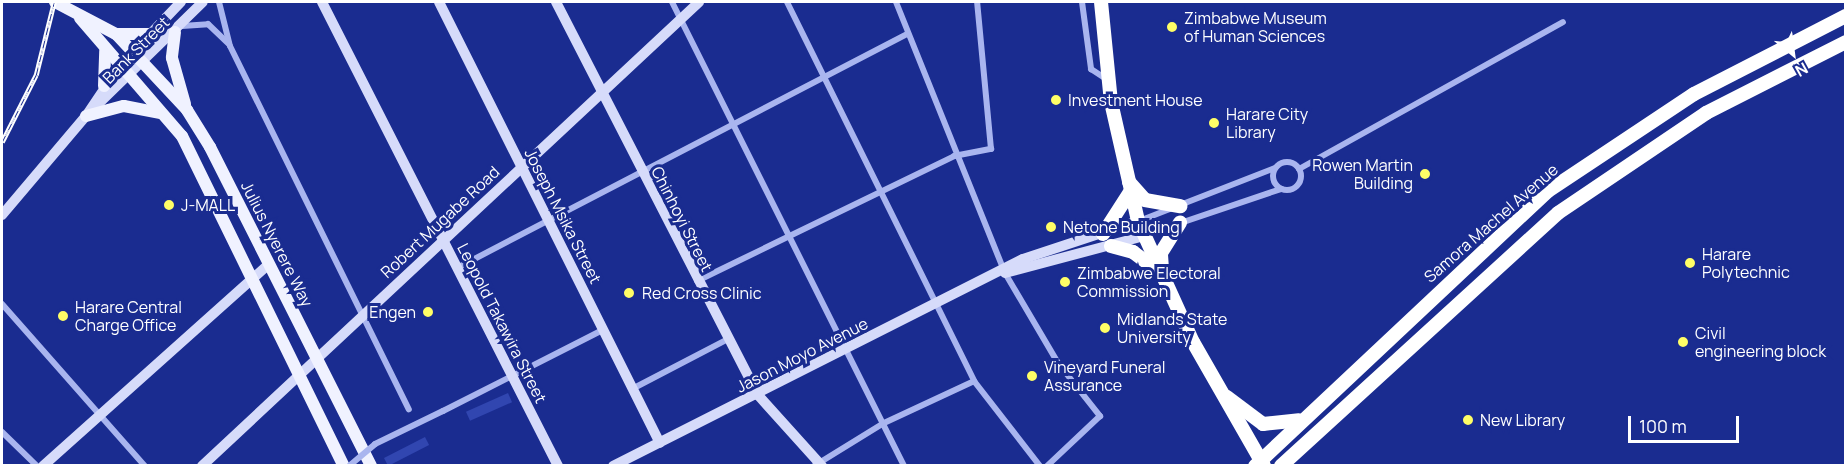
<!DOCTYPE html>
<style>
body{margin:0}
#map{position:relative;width:1847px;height:467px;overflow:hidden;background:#1a2c90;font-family:Manrope,sans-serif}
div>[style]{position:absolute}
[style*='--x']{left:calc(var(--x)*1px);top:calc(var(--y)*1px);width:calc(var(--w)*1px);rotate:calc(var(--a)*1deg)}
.green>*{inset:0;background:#3146b0;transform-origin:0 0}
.street>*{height:6px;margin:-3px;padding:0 3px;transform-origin:3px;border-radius:3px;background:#a9b5ef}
.street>.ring{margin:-3px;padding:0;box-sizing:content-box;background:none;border:6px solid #a9b5ef;border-radius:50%}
.secondary>*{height:10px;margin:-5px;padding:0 5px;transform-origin:5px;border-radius:5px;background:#d6dbfa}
.primary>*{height:12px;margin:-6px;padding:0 6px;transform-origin:6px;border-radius:6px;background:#f0f2ff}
.highway>*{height:14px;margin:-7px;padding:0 7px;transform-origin:7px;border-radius:7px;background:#fff}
.rail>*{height:4.5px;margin-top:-2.25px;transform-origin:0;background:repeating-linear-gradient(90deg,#1a2c90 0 7px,#fff 0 14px);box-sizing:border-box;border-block:2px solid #fff}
.street-bridge>*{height:6px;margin:-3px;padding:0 3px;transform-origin:3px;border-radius:3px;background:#a9b5ef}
.dots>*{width:16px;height:16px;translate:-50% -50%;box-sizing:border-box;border:3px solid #1a2c90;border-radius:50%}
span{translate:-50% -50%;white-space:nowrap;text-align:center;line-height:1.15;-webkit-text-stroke:6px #1a2c90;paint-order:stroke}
.poi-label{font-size:16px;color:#fff}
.left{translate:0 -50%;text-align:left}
.right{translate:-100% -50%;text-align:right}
.street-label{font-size:16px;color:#fff}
.frame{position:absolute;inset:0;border:3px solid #fff;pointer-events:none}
.north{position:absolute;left:1763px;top:24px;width:60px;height:60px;-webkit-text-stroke:4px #1a2c90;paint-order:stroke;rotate:151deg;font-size:16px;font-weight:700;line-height:24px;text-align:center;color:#fff}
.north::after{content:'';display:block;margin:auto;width:21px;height:27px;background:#fff;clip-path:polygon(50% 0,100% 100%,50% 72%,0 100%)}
.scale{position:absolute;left:1628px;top:416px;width:111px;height:27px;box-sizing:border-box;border:3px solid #fff;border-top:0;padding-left:8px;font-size:18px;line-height:21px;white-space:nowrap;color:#fff;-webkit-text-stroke:4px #1a2c90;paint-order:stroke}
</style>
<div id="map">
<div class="green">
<div style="left:508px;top:393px;width:10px;height:46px;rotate:66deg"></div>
<div style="left:425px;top:437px;width:9px;height:46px;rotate:63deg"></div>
</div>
<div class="street">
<div style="--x:219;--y:2;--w:45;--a:76"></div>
<div style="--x:230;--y:46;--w:405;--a:63.8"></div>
<div style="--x:672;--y:2;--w:519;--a:63.43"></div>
<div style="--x:787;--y:2;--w:423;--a:63.7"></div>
<div style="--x:974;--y:381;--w:108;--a:52.2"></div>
<div style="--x:896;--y:2;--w:292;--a:68.1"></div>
<div style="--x:1005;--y:273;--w:104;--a:59.5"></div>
<div style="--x:1058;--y:363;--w:68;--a:51.6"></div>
<div style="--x:1100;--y:416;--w:73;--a:136.7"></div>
<div style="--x:1082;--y:2;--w:68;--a:82.3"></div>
<div style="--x:1091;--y:69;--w:20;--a:33"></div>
<div style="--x:182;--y:26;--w:26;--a:-4"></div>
<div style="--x:208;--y:24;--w:28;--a:44"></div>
<div class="ring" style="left:1273px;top:162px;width:22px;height:22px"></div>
<div style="--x:1299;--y:169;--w:302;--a:-29.1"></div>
<div style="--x:1139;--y:221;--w:146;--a:-21.3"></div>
<div style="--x:1145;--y:235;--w:144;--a:-18.7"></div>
<div style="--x:457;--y:268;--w:507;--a:-27.47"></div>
<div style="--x:697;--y:281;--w:286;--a:-25.9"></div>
<div style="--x:954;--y:156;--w:38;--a:-11"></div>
<div style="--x:991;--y:149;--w:148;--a:-95.4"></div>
<div style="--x:2;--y:304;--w:216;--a:48.6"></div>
<div style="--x:632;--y:389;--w:108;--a:-27.5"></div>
<div style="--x:443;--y:411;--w:179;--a:-26.9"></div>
<div style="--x:2;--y:432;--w:49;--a:44.2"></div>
<div style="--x:814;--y:466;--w:82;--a:-31.6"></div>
<div style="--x:884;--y:423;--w:99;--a:-25"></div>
</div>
<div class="secondary">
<div style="--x:322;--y:2;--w:521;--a:63.04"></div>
<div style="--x:439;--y:2;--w:493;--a:63.4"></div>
<div style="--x:556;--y:2;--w:442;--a:62.8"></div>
<div style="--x:758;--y:395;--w:96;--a:48"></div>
<div style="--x:86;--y:116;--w:59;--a:-56"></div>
<div style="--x:119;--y:67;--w:90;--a:-46.4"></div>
<div style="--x:2;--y:215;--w:130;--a:-49.7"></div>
<div style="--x:86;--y:116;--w:163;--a:-44.3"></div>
<div style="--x:1005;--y:273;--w:144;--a:-14.9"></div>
<div style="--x:43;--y:466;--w:302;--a:-41.8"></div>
<div style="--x:202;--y:466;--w:680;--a:-43.03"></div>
<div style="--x:613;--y:466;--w:459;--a:-26.8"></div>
<div style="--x:1023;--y:259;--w:121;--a:-18.3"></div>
</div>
<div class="primary">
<div style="--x:55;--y:2;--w:69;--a:27.7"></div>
<div style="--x:116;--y:34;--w:34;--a:0"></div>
<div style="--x:80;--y:18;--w:156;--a:49.2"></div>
<div style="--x:182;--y:136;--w:368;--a:63.9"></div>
<div style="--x:175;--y:32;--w:26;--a:97"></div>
<div style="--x:172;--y:58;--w:48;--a:74.2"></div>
<div style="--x:116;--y:34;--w:104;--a:46.9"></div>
<div style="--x:187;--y:110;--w:44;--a:58.1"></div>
<div style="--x:210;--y:147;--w:357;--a:63.2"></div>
<div style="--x:104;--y:86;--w:35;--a:-88"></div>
<div style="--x:86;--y:116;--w:39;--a:-15"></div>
<div style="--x:124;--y:106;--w:36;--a:11"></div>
</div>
<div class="highway">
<div style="--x:1101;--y:2;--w:100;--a:84.3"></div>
<div style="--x:1111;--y:102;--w:122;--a:77.2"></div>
<div style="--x:1138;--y:221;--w:133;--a:65.6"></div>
<div style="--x:1193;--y:342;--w:143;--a:60.2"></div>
<div style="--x:1129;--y:182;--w:24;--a:48"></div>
<div style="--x:1145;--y:200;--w:36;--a:10"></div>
<div style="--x:1103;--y:234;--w:50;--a:-57.3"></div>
<div style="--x:1111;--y:246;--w:23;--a:15"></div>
<div style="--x:1133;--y:252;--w:31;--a:37"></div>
<div style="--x:1162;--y:269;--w:16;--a:-94"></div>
<div style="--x:1161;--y:253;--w:36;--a:-58"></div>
<div style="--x:1227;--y:397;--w:45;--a:36.9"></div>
<div style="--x:1263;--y:424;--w:36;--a:-6"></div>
<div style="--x:1255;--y:466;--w:402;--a:-43.2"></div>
<div style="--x:1548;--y:191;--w:175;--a:-33.6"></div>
<div style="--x:1694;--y:94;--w:171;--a:-27.2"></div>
<div style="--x:1281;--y:466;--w:375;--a:-42.4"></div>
<div style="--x:1558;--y:213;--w:179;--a:-34"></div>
<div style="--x:1706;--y:113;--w:157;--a:-26.9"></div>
</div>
<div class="rail">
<div style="--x:2;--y:142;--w:75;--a:-63.1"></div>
<div style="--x:36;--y:75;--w:75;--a:-76.1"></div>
</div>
<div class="street-bridge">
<div style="--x:349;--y:466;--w:34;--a:-40"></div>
<div style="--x:375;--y:444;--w:76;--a:-25.9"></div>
</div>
<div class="dots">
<div style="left:1172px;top:27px;background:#fffe66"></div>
<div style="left:1056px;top:100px;background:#fffe66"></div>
<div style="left:1214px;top:123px;background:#fffe66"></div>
<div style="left:1425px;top:174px;background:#fffe66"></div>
<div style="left:169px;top:205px;background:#fffe66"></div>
<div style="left:1051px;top:227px;background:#fffe66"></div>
<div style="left:1690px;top:263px;background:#fffe66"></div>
<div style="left:1065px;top:282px;background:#fffe66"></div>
<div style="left:629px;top:293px;background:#fffe66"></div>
<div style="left:428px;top:312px;background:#fffe66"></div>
<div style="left:63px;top:316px;background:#fffe66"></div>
<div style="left:1105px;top:328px;background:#fffe66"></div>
<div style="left:1683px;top:342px;background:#fffe66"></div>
<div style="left:1032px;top:376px;background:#fffe66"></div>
<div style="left:1468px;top:420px;background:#fffe66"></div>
</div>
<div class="poi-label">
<span class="left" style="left:1184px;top:27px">Zimbabwe Museum<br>of Human Sciences</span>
<span class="left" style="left:1068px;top:100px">Investment House</span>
<span class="left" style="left:1226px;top:123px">Harare City<br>Library</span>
<span class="right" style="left:1413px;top:174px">Rowen Martin<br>Building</span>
<span class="left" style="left:181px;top:205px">J-MALL</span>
<span class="left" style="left:1063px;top:227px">Netone Building</span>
<span class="left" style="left:1702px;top:263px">Harare<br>Polytechnic</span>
<span class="left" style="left:1077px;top:282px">Zimbabwe Electoral<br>Commission</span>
<span class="left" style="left:642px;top:293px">Red Cross Clinic</span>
<span class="left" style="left:75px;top:316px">Harare Central<br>Charge Office</span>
<span class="right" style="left:416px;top:312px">Engen</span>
<span class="left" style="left:1117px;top:328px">Midlands State<br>University</span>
<span class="left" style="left:1695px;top:342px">Civil<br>engineering block</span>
<span class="left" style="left:1044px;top:376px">Vineyard Funeral<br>Assurance</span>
<span class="left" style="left:1480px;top:420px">New Library</span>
</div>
<div class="street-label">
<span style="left:136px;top:50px;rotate:-45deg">Bank Street</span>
<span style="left:563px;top:216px;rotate:63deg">Joseph Msika Street</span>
<span style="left:682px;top:219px;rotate:63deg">Chinhoyi Street</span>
<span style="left:440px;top:222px;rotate:-43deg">Robert Mugabe Road</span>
<span style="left:1491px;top:223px;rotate:-41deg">Samora Machel Avenue</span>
<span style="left:277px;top:244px;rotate:63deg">Julius Nyerere Way</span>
<span style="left:502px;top:323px;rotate:63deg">Leopold Takawira Street</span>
<span style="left:802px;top:355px;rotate:-27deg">Jason Moyo Avenue</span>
</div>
<div class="frame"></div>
<div class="north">N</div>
<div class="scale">100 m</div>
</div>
